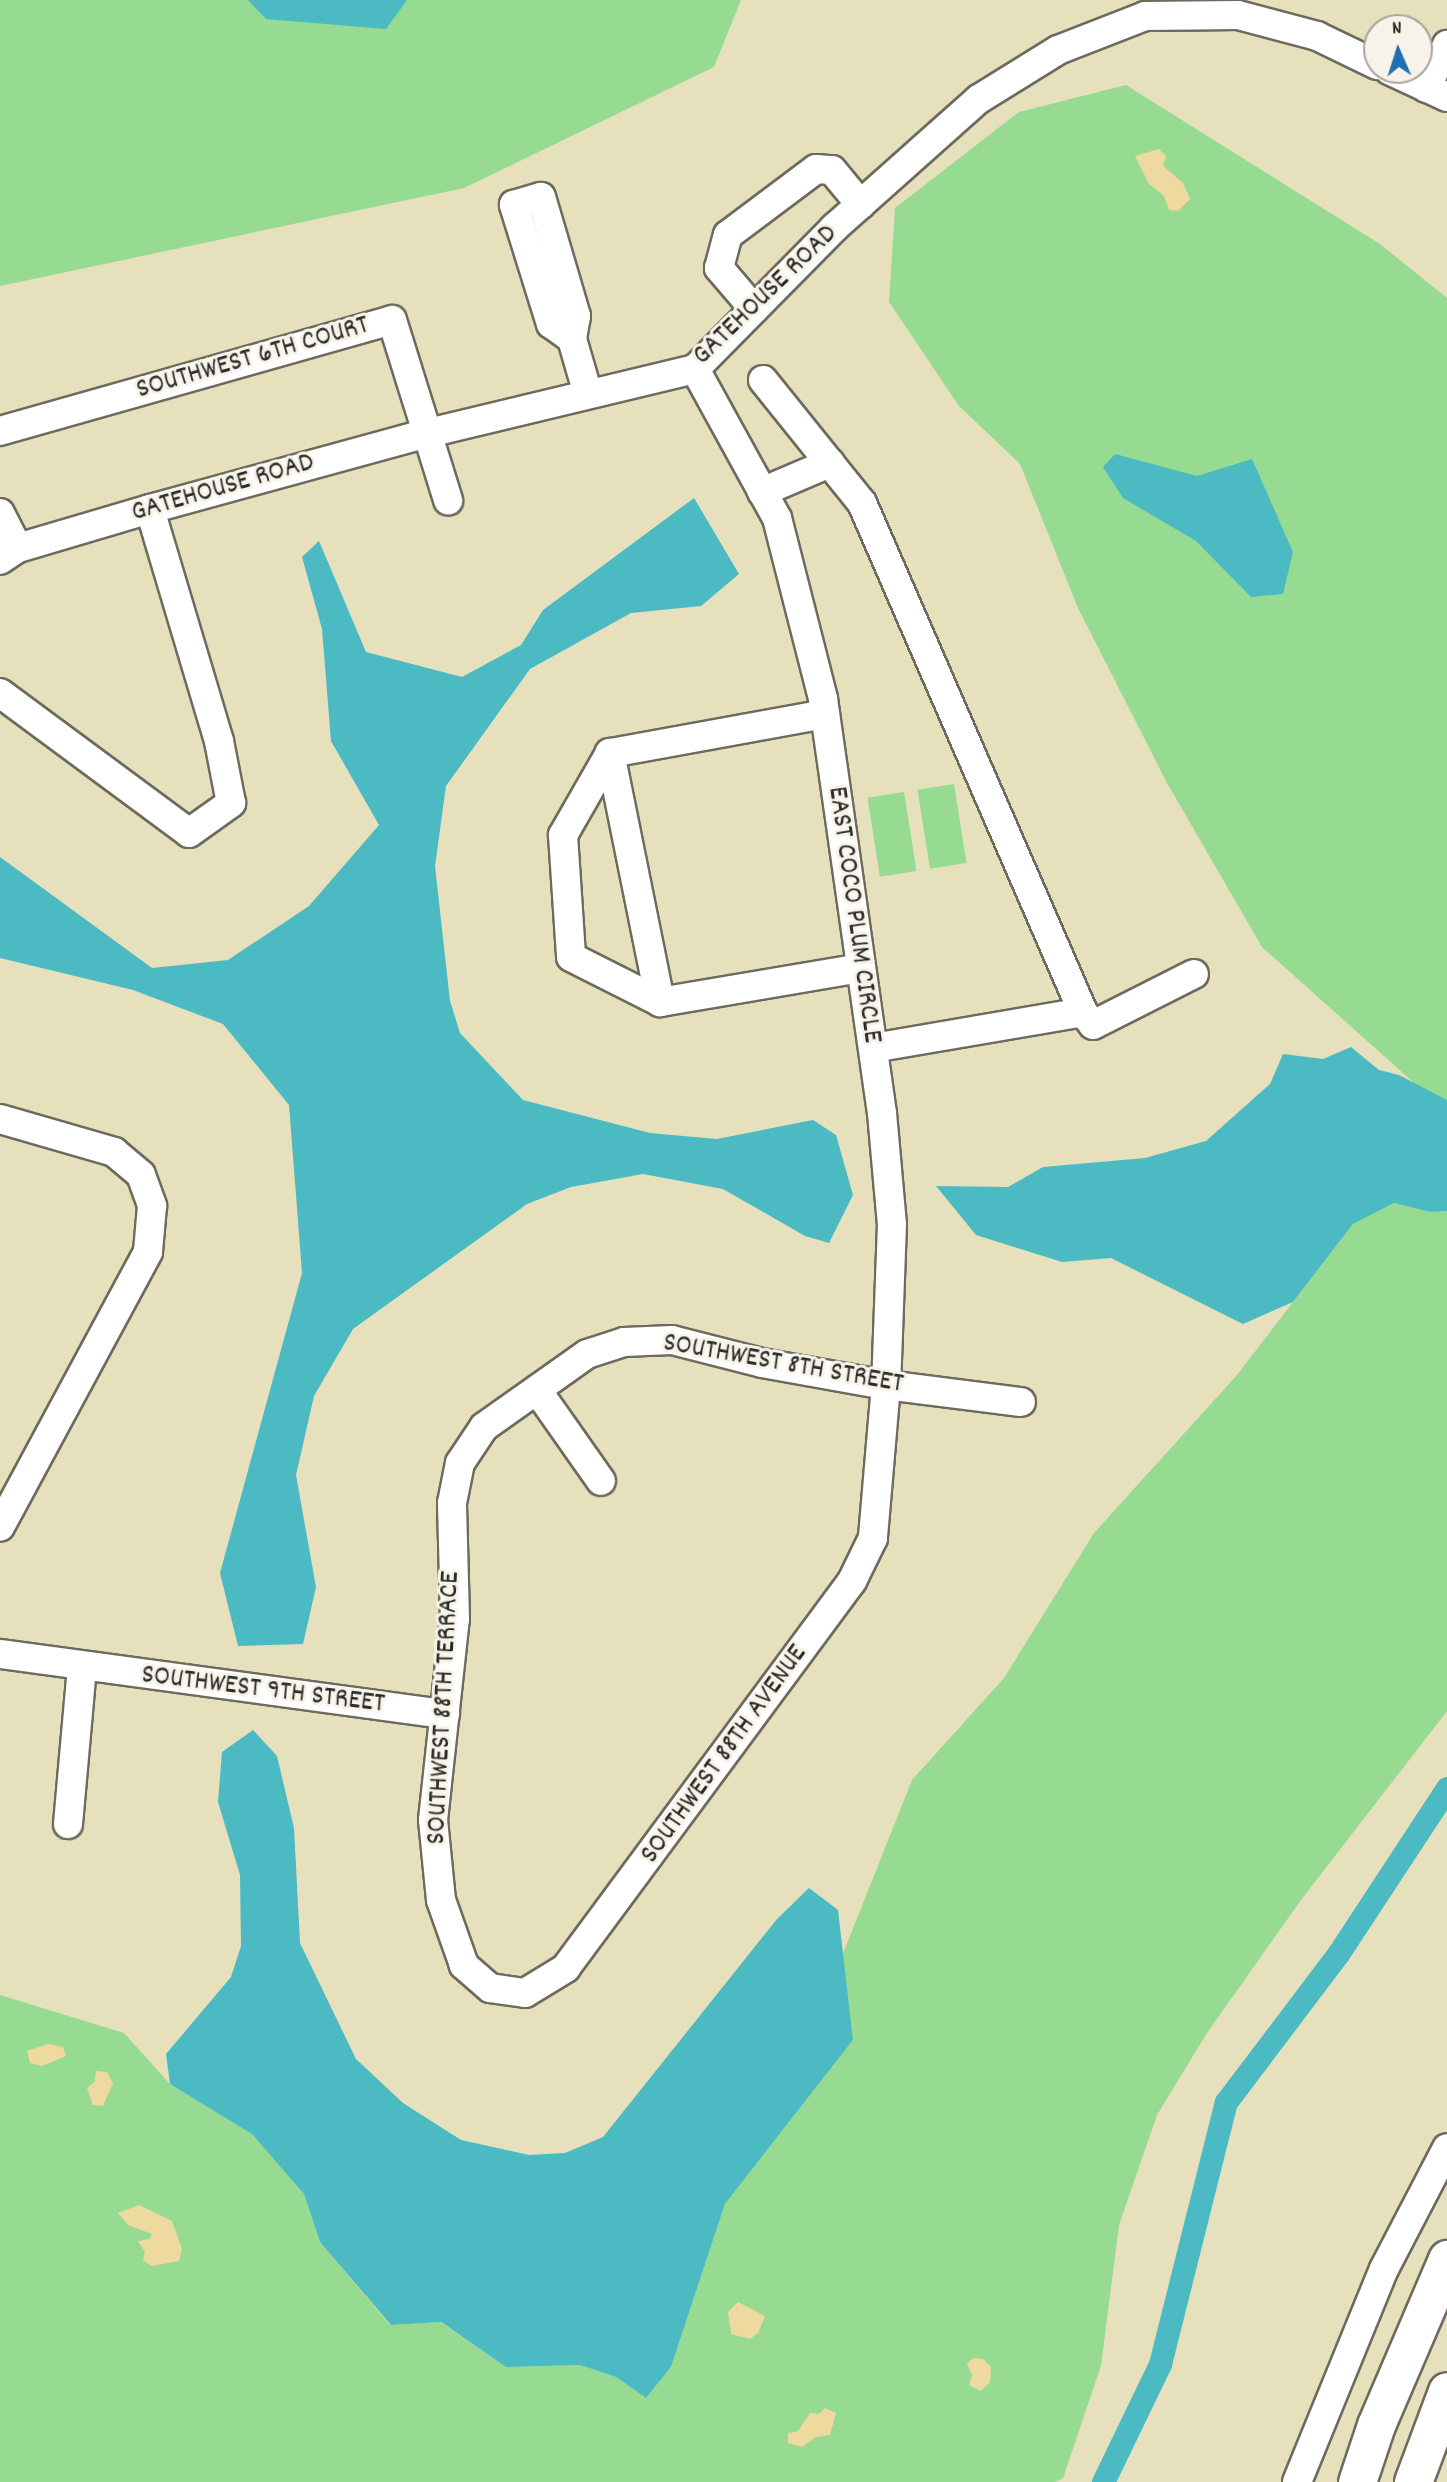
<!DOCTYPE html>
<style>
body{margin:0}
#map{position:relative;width:1447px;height:2482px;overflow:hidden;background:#e7e0bc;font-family:Dekko,sans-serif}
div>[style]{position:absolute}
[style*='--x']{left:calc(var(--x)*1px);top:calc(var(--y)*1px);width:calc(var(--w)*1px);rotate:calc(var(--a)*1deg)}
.green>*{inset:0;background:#97da92;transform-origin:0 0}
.sand>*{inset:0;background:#eeda9e}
.water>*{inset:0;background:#4bbac2}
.canal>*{height:23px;margin:-11.5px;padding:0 11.5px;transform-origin:11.5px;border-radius:11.5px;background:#4bbac2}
.roads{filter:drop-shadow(2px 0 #6d6a5e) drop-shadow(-2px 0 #6d6a5e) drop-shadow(0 2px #6d6a5e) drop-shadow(0 -2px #6d6a5e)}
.minor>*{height:28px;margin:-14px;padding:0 14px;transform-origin:14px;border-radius:14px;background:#fff}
.major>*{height:37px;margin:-18.5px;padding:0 18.5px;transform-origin:18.5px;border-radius:18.5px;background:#fff}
span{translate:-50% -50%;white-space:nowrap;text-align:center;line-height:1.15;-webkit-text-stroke:6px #f7f3e8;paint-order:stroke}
.street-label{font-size:28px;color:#2b2b2b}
.north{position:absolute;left:1363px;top:14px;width:70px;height:70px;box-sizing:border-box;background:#f7f3e8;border:2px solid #a5a39c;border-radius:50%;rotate:357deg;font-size:19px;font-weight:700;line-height:28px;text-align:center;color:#2b2b2b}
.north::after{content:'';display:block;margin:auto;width:24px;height:32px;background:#1f6fb2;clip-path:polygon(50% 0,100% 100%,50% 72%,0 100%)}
</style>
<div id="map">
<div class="green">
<div style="clip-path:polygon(0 0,741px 0,714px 67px,464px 188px,0 286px)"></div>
<div style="clip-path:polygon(1126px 85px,1380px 244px,1447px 298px,1447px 1100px,1422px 1090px,1262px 947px,1167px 783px,1078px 608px,1020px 464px,959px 406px,889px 302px,895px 208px,1019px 112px)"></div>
<div style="left:954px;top:784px;width:80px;height:37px;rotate:81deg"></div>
<div style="left:904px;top:792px;width:80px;height:37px;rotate:81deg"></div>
<div style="clip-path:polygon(1394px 1203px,1430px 1212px,1447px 1211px,1447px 1711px,1301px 1900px,1207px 2033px,1157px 2115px,1119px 2225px,1101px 2366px,1063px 2478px,1055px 2482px,0 2482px,0 1995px,124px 2033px,170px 2084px,252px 2133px,304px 2194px,320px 2242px,390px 2325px,440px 2322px,506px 2367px,580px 2365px,616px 2377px,646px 2398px,671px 2367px,725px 2204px,853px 2040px,842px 1956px,912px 1780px,1004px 1678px,1094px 1533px,1237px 1375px,1353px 1224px)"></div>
</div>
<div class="sand">
<div style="clip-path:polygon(1159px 149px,1166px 156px,1163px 166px,1183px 183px,1190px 199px,1178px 211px,1169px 210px,1164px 196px,1149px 184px,1135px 156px)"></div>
<div style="clip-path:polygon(48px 2044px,63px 2047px,66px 2056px,42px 2066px,30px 2063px,27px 2051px)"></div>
<div style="clip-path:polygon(96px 2071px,107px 2072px,113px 2083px,103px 2106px,93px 2105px,87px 2088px,95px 2081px)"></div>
<div style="clip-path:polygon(139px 2205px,172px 2221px,182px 2249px,179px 2261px,152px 2266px,143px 2260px,145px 2252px,138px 2241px,150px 2239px,152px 2234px,128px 2225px,118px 2213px)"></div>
<div style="clip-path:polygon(738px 2302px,765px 2316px,758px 2333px,750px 2339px,731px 2334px,728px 2312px)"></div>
<div style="clip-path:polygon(973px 2358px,983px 2359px,991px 2367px,990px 2382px,981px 2391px,969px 2385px,972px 2375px,967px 2364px)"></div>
<div style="clip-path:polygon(825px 2408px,836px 2413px,830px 2435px,816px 2437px,802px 2447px,788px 2443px,788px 2433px,798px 2431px,810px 2413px,819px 2414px)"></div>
</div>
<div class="water">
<div style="clip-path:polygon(248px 0,407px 0,386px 29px,266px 19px)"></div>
<div style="clip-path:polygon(1115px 454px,1197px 476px,1252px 459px,1293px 552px,1283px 594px,1251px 597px,1196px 541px,1123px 498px,1103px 467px)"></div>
<div style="clip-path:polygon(694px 498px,739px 574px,701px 606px,631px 613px,530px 669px,446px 786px,435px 866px,450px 1001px,460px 1033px,523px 1100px,650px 1133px,717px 1139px,813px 1120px,836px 1135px,853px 1195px,829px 1243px,805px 1236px,723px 1189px,643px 1174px,571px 1187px,527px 1204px,353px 1329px,314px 1396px,296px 1475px,316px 1587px,303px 1644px,238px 1646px,220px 1573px,302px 1273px,289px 1105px,223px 1024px,133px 990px,0 958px,0 857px,152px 968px,228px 960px,309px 906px,379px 825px,331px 741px,322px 629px,302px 557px,319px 541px,366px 652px,462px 677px,521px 645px,543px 610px)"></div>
<div style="clip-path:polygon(1351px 1047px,1379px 1070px,1399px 1075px,1447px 1100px,1447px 1211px,1430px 1212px,1394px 1203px,1353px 1224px,1293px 1302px,1243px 1324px,1111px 1258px,1062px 1262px,976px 1235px,936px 1186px,1008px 1187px,1043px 1167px,1145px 1158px,1206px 1141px,1270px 1084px,1283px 1054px,1323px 1059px)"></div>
<div style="clip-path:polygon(253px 1730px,277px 1756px,294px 1828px,300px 1943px,356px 2059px,403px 2103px,461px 2140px,529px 2155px,565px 2153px,603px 2137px,777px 1919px,809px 1888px,838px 1910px,853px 2040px,725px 2204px,671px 2367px,646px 2398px,616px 2377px,580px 2365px,506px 2367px,441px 2322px,391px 2325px,320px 2242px,304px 2194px,252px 2134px,170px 2084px,166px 2054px,231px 1977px,241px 1946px,240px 1875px,218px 1802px,222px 1752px)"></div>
</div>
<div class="canal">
<div style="--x:1103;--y:2482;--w:131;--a:-64.2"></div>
<div style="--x:1160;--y:2364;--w:270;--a:-75.9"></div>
<div style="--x:1226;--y:2102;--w:186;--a:-52.9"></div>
<div style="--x:1338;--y:1954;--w:199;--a:-56.7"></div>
</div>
<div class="roads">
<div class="minor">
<div style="--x:1389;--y:70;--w:64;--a:25"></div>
<div style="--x:1426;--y:88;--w:48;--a:-64"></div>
<div style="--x:754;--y:309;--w:54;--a:-130.5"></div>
<div style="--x:719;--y:268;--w:34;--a:-75"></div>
<div style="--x:728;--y:235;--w:110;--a:-36.9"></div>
<div style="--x:816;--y:169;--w:16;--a:4"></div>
<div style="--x:832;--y:170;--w:45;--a:50.4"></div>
<div style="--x:572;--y:339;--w:26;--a:-144"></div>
<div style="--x:551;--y:324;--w:125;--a:-107.3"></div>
<div style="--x:514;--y:205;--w:28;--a:-17"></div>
<div style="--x:541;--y:197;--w:124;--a:73.6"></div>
<div style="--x:576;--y:316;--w:23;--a:100"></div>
<div style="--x:572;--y:339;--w:57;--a:73.8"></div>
<div style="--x:695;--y:369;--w:170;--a:61.2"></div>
<div style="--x:777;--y:518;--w:187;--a:75.7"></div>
<div style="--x:823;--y:699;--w:418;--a:81.9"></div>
<div style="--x:882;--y:1113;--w:111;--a:84.9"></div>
<div style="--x:892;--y:1224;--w:161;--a:92.1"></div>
<div style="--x:886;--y:1385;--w:154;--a:94.9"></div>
<div style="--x:873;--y:1538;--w:48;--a:116"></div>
<div style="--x:852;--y:1581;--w:481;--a:126.5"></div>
<div style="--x:566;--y:1968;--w:48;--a:148.6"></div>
<div style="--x:525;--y:1993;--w:35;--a:-172"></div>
<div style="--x:490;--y:1988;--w:35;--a:-139"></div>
<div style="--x:464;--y:1965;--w:69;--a:-109.5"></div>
<div style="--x:441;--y:1900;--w:80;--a:-95.7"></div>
<div style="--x:433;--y:1820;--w:202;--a:-83.8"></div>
<div style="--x:455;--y:1619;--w:116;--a:-91.5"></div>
<div style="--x:452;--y:1503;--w:41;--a:-78.7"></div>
<div style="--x:460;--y:1463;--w:43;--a:-56.3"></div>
<div style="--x:484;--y:1427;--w:126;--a:-35.3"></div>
<div style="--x:587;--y:1354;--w:39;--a:-18"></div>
<div style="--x:624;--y:1342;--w:48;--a:-2.4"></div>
<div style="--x:672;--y:1340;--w:93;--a:14.3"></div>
<div style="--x:762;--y:1363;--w:126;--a:10.1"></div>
<div style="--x:886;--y:1385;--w:136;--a:7.2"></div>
<div style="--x:763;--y:380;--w:158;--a:51.2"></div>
<div style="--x:862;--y:503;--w:555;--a:66.53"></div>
<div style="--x:0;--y:431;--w:407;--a:-15.8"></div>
<div style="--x:392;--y:320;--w:189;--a:72.7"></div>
<div style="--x:762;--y:492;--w:74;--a:-23.1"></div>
<div style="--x:0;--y:513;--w:39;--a:63"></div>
<div style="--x:0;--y:560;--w:22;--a:-34"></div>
<div style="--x:18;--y:548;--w:138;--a:-16.5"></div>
<div style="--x:150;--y:509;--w:288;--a:-15.3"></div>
<div style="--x:428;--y:433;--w:275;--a:-13.5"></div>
<div style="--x:695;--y:369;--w:198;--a:-45.4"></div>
<div style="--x:834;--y:228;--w:194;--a:-41.7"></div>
<div style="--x:979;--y:99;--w:93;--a:-31.8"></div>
<div style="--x:1058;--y:50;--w:93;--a:-21.3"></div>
<div style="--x:1145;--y:16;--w:93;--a:-0.6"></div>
<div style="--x:1238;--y:15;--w:82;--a:14.9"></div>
<div style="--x:1317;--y:36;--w:67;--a:25.8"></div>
<div style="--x:0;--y:693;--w:235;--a:36.5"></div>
<div style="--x:189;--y:833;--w:52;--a:-35.5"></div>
<div style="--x:231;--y:803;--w:63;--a:-101"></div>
<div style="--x:219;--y:741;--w:242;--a:-106.6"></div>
<div style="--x:825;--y:714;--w:219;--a:169.7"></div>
<div style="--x:610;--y:753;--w:95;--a:119.8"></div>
<div style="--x:563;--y:835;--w:122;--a:86.2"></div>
<div style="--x:571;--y:957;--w:100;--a:26.8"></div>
<div style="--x:660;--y:1002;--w:203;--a:-9.6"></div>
<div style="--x:610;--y:753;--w:254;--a:78.6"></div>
<div style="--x:873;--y:1048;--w:213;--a:-9.7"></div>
<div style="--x:1083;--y:1012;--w:16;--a:52"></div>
<div style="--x:1093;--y:1025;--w:113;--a:-26.8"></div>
<div style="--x:0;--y:1119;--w:119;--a:16.1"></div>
<div style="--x:114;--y:1152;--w:35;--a:40"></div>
<div style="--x:141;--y:1175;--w:33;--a:70"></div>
<div style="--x:152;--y:1206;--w:46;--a:95"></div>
<div style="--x:148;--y:1252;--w:312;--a:118.3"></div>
<div style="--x:537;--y:1390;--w:111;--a:54.9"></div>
<div style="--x:0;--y:1654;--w:449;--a:7.7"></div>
<div style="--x:68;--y:1824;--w:157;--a:-84.9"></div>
<div style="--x:1297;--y:2482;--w:230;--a:-67.8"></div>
<div style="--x:1384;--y:2269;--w:136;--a:-62.5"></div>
</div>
<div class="major">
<div style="--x:1357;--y:2482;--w:60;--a:-71.6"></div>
<div style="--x:1376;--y:2425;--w:181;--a:-66.8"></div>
<div style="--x:1413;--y:2482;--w:97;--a:-69.5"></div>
</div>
</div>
<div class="street-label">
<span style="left:766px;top:296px;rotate:-44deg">GATEHOUSE ROAD</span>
<span style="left:253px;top:359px;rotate:-16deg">SOUTHWEST 6TH COURT</span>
<span style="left:223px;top:489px;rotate:-16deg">GATEHOUSE ROAD</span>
<span style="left:853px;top:915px;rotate:82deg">EAST COCO PLUM CIRCLE</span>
<span style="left:783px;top:1365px;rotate:10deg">SOUTHWEST 8TH STREET</span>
<span style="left:263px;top:1691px;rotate:7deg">SOUTHWEST 9TH STREET</span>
<span style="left:445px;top:1708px;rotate:-87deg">SOUTHWEST 88TH TERRACE</span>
<span style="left:725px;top:1755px;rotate:-54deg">SOUTHWEST 88TH AVENUE</span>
</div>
<div class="north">N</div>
</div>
